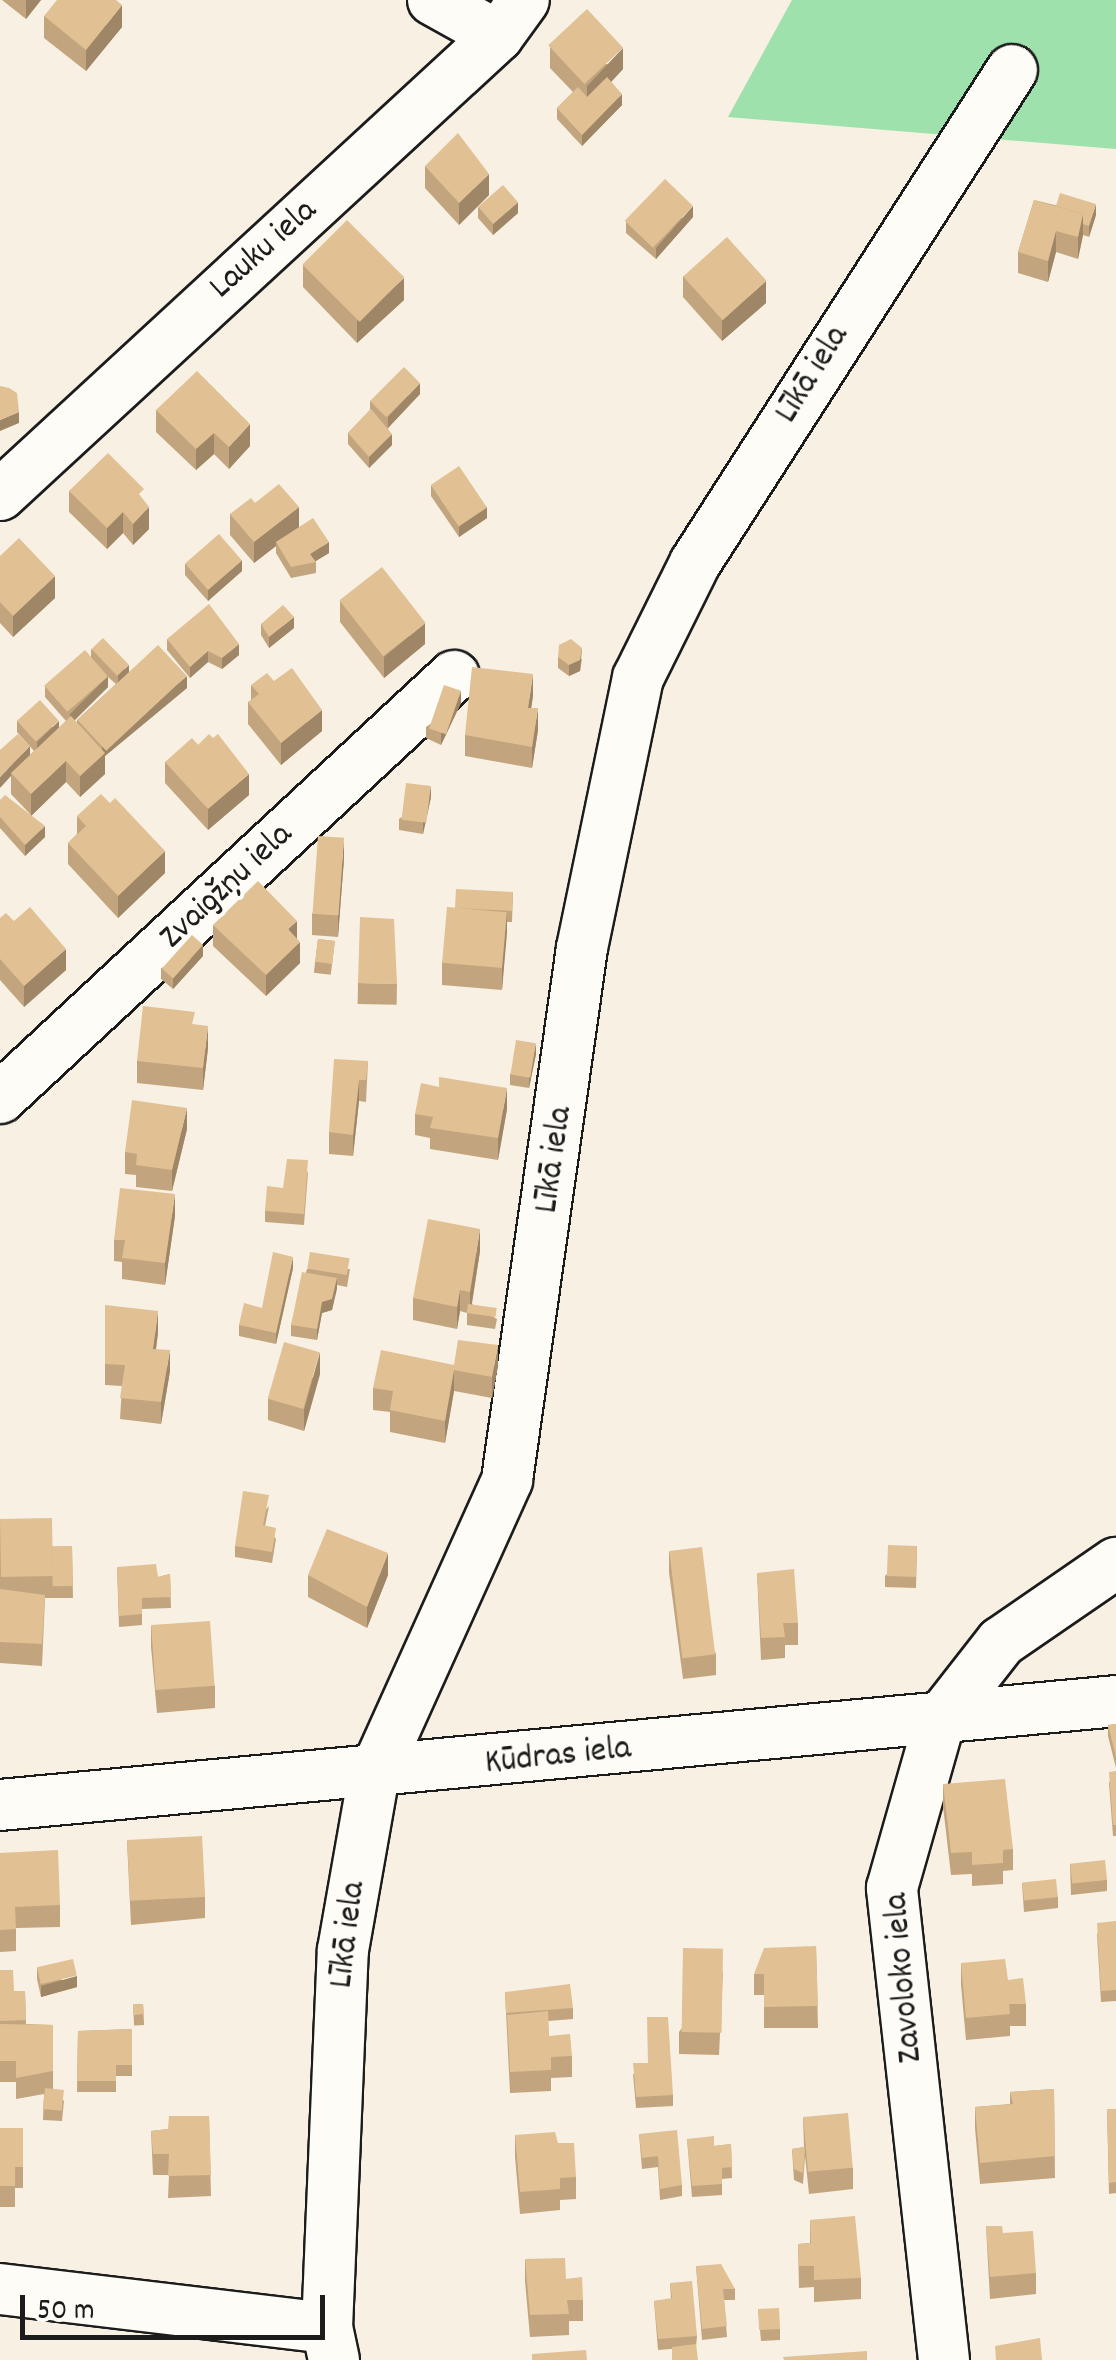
<!DOCTYPE html>
<meta charset="utf-8">
<style>
body{margin:0}
#map{position:relative;width:1116px;height:2360px;overflow:hidden;background:#f7f0e3;font-family:Dekko,sans-serif}
div>[style]{position:absolute}
[style*='--x']{left:calc(var(--x)*1px);top:calc(var(--y)*1px);width:calc(var(--w)*1px);rotate:calc(var(--a)*1deg)}
.green>*{inset:0;background:#9fe1ac}
.roads{filter:drop-shadow(2px 0 #1c1c1c) drop-shadow(-2px 0 #1c1c1c) drop-shadow(0 2px #1c1c1c) drop-shadow(0 -2px #1c1c1c)}
.minor>*{height:50px;margin:-25px;padding:0 25px;transform-origin:25px;border-radius:25px;background:#fdfcf7}
.wall>*{inset:0;background:#c2a57e;transform-origin:0 0}
.shaded-wall>*{inset:0;background:#9e8667}
.building>*{inset:0;background:#e1c093;transform-origin:0 0}
span{translate:-50% -50%;white-space:nowrap;text-align:center;line-height:1.15;-webkit-text-stroke:8px #fdfcf7;paint-order:stroke}
.street-label{font-size:35px;color:#1c1c1c}
.scale{position:absolute;left:20px;top:2295px;width:305px;height:45px;box-sizing:border-box;border:5px solid #1c1c1c;border-top:0;padding-left:12px;font-size:30px;line-height:35px;white-space:nowrap;color:#1c1c1c;-webkit-text-stroke:8px #fdfcf7;paint-order:stroke}
</style>
<div id="map">
<div class="green">
<div style="clip-path:polygon(792px 0,1116px 0,1116px 149px,728px 117px)"></div>
</div>
<div class="roads">
<div class="minor">
<div style="--x:433;--y:0;--w:74;--a:29"></div>
<div style="--x:0;--y:495;--w:677;--a:-42.67"></div>
<div style="--x:498;--y:36;--w:44;--a:-54.2"></div>
<div style="--x:0;--y:1098;--w:620;--a:-42.91"></div>
<div style="--x:0;--y:1805;--w:1121;--a:-5.32"></div>
<div style="--x:0;--y:2289;--w:329;--a:6.8"></div>
<div style="--x:334;--y:2360;--w:33;--a:-102"></div>
<div style="--x:327;--y:2328;--w:378;--a:-87.6"></div>
<div style="--x:343;--y:1950;--w:178;--a:-80"></div>
<div style="--x:374;--y:1775;--w:324;--a:-65.7"></div>
<div style="--x:507;--y:1480;--w:537;--a:-81.98"></div>
<div style="--x:582;--y:948;--w:276;--a:-78.3"></div>
<div style="--x:638;--y:678;--w:128;--a:-63.6"></div>
<div style="--x:695;--y:563;--w:586;--a:-57.26"></div>
<div style="--x:944;--y:2360;--w:475;--a:-96.3"></div>
<div style="--x:892;--y:1888;--w:175;--a:-74.1"></div>
<div style="--x:940;--y:1720;--w:99;--a:-52"></div>
<div style="--x:1001;--y:1642;--w:140;--a:-34.5"></div>
</div>
</div>
<div class="wall">
<div style="clip-path:polygon(2px 0,41px 0,26px 19px)"></div>
<div style="clip-path:polygon(44px 16px,122px 27px,86px 71px,44px 38px)"></div>
<div style="clip-path:polygon(550px 47px,623px 69px,611px 82px,622px 105px,582px 146px,557px 119px,557px 108px,573px 92px,550px 68px)"></div>
<div style="clip-path:polygon(425px 166px,489px 195px,459px 225px,425px 188px)"></div>
<div style="clip-path:polygon(1034px 200px,1096px 215px,1089px 237px,1083px 235px,1078px 259px,1056px 252px,1048px 282px,1018px 273px,1018px 252px)"></div>
<div style="clip-path:polygon(478px 207px,518px 213px,493px 235px,478px 218px)"></div>
<div style="clip-path:polygon(693px 217px,656px 259px,626px 233px,626px 222px)"></div>
<div style="clip-path:polygon(303px 265px,404px 300px,357px 343px,303px 287px)"></div>
<div style="clip-path:polygon(683px 276px,766px 303px,722px 341px,683px 297px)"></div>
<div style="clip-path:polygon(420px 394px,388px 428px,392px 445px,369px 468px,348px 444px,348px 433px,370px 410px,370px 401px)"></div>
<div style="clip-path:polygon(156px 410px,250px 446px,229px 469px,214px 454px,196px 470px,156px 432px)"></div>
<div style="clip-path:polygon(431px 485px,487px 518px,459px 537px,431px 496px)"></div>
<div style="clip-path:polygon(69px 491px,144px 501px,149px 529px,133px 545px,123px 533px,107px 549px,69px 512px)"></div>
<div style="clip-path:polygon(255px 503px,299px 527px,329px 553px,316px 561px,316px 573px,291px 578px,276px 553px,276px 546px,254px 563px,230px 535px,230px 514px)"></div>
<div style="clip-path:polygon(0 556px,55px 598px,13px 637px,0 623px)"></div>
<div style="clip-path:polygon(185px 564px,242px 571px,208px 601px,185px 575px)"></div>
<div style="clip-path:polygon(340px 601px,425px 644px,384px 678px,340px 622px)"></div>
<div style="clip-path:polygon(261px 624px,294px 628px,269px 648px,261px 635px)"></div>
<div style="clip-path:polygon(167px 639px,239px 655px,222px 669px,208px 662px,190px 678px,167px 650px)"></div>
<div style="clip-path:polygon(evenodd,91px 649px,129px 672px,187px 688px,105px 756px,105px 774px,80px 797px,66px 782px,31px 816px,45px 837px,25px 856px,0 828px,0 800px,31px 815px,11px 794px,11px 776px,0 750px,30px 755px,34px 751px,17px 732px,17px 721px,59px 728px,66px 721px,45px 697px,45px 686px,91px 657px,91px 649px,108px 677px,116px 684px,77px 720px,77px 723px,74px 720px,108px 687px,108px 677px)"></div>
<div style="clip-path:polygon(558px 657px,582px 659px,580px 671px,569px 676px,558px 668px)"></div>
<div style="clip-path:polygon(251px 685px,322px 731px,281px 765px,248px 724px,248px 702px,251px 700px)"></div>
<div style="clip-path:polygon(533px 696px,531px 708px,538px 730px,532px 768px,465px 756px,465px 735px)"></div>
<div style="clip-path:polygon(461px 703px,441px 745px,426px 738px,426px 727px)"></div>
<div style="clip-path:polygon(165px 762px,249px 795px,208px 830px,165px 783px)"></div>
<div style="clip-path:polygon(431px 797px,423px 834px,399px 830px,399px 819px)"></div>
<div style="clip-path:polygon(77px 816px,165px 873px,118px 918px,68px 864px,68px 843px,77px 834px)"></div>
<div style="clip-path:polygon(344px 859px,338px 937px,312px 935px,312px 914px)"></div>
<div style="clip-path:polygon(513px 892px,512px 922px,507px 922px,502px 990px,442px 985px,442px 963px,456px 908px)"></div>
<div style="clip-path:polygon(0 918px,14px 921px,66px 970px,24px 1007px,0 980px)"></div>
<div style="clip-path:polygon(213px 925px,297px 939px,300px 963px,266px 996px,213px 946px)"></div>
<div style="left:318px;top:939px;width:17px;height:34px;rotate:7deg"></div>
<div style="clip-path:polygon(203px 956px,173px 989px,161px 979px,161px 968px)"></div>
<div style="left:358px;top:983px;width:39px;height:21px;rotate:1deg"></div>
<div style="clip-path:polygon(208px 1048px,203px 1090px,137px 1083px,137px 1061px)"></div>
<div style="clip-path:polygon(536px 1054px,529px 1088px,510px 1085px,510px 1074px)"></div>
<div style="clip-path:polygon(368px 1061px,366px 1102px,359px 1101px,353px 1156px,329px 1154px,329px 1132px)"></div>
<div style="clip-path:polygon(507px 1109px,498px 1160px,430px 1149px,430px 1138px,415px 1135px,415px 1114px)"></div>
<div style="clip-path:polygon(187px 1129px,172px 1191px,136px 1187px,136px 1175px,125px 1174px,125px 1152px)"></div>
<div style="clip-path:polygon(308px 1172px,304px 1225px,265px 1222px,265px 1211px,283px 1188px)"></div>
<div style="clip-path:polygon(175px 1216px,165px 1285px,122px 1279px,122px 1262px,114px 1261px,114px 1240px)"></div>
<div style="clip-path:polygon(480px 1251px,472px 1304px,497px 1319px,495px 1329px,467px 1325px,467px 1313px,460px 1311px,457px 1329px,413px 1320px,413px 1298px)"></div>
<div style="clip-path:polygon(293px 1268px,276px 1344px,239px 1336px,239px 1325px,262px 1308px)"></div>
<div style="clip-path:polygon(307px 1269px,350px 1269px,347px 1287px,337px 1285px,332px 1310px,322px 1313px,317px 1340px,291px 1336px,291px 1325px)"></div>
<div style="clip-path:polygon(158px 1333px,156px 1349px,170px 1371px,161px 1424px,120px 1419px,122px 1386px,105px 1385px,105px 1364px)"></div>
<div style="clip-path:polygon(454px 1365px,498px 1366px,492px 1398px,454px 1391px,445px 1443px,390px 1432px,390px 1412px,373px 1410px,373px 1388px)"></div>
<div style="clip-path:polygon(320px 1374px,304px 1431px,268px 1420px,268px 1399px)"></div>
<div style="clip-path:polygon(269px 1506px,265px 1526px,276px 1539px,272px 1563px,235px 1557px,235px 1546px)"></div>
<div style="clip-path:polygon(0 1519px,52px 1547px,72px 1546px,73px 1598px,45px 1598px,42px 1666px,0 1663px)"></div>
<div style="clip-path:polygon(917px 1546px,916px 1588px,885px 1587px,885px 1576px)"></div>
<div style="clip-path:polygon(669px 1551px,716px 1654px,716px 1675px,683px 1679px,669px 1572px)"></div>
<div style="clip-path:polygon(117px 1567px,158px 1577px,170px 1574px,171px 1608px,142px 1609px,142px 1625px,119px 1627px)"></div>
<div style="clip-path:polygon(757px 1573px,798px 1623px,798px 1645px,785px 1645px,785px 1658px,761px 1660px)"></div>
<div style="clip-path:polygon(308px 1575px,388px 1575px,367px 1628px,308px 1597px)"></div>
<div style="clip-path:polygon(151px 1626px,215px 1686px,215px 1708px,157px 1713px,151px 1647px)"></div>
<div style="clip-path:polygon(1116px 1724px,1116px 1768px,1108px 1736px,1108px 1725px)"></div>
<div style="clip-path:polygon(1116px 1771px,1116px 1836px,1113px 1836px,1109px 1783px)"></div>
<div style="clip-path:polygon(943px 1784px,1013px 1849px,1013px 1870px,1003px 1871px,1003px 1884px,972px 1886px,972px 1874px,951px 1875px,943px 1806px)"></div>
<div style="clip-path:polygon(127px 1841px,205px 1897px,205px 1918px,131px 1925px)"></div>
<div style="clip-path:polygon(0 1853px,60px 1905px,60px 1927px,16px 1928px,16px 1951px,0 1952px)"></div>
<div style="clip-path:polygon(1070px 1864px,1107px 1880px,1107px 1891px,1071px 1895px)"></div>
<div style="clip-path:polygon(1022px 1883px,1058px 1897px,1058px 1908px,1024px 1912px)"></div>
<div style="clip-path:polygon(1116px 1921px,1116px 2001px,1101px 2002px,1097px 1934px)"></div>
<div style="clip-path:polygon(816px 1946px,818px 2028px,764px 2028px,764px 1995px,754px 1995px,754px 1974px)"></div>
<div style="clip-path:polygon(961px 1963px,1008px 1980px,1026px 2004px,1026px 2026px,1010px 2026px,1010px 2036px,966px 2040px,961px 1985px)"></div>
<div style="clip-path:polygon(37px 1968px,77px 1987px,41px 1997px,37px 1979px)"></div>
<div style="clip-path:polygon(0 1970px,14px 1991px,25px 1991px,26px 2024px,53px 2025px,53px 2089px,64px 2101px,62px 2121px,43px 2120px,44px 2094px,16px 2099px,16px 2082px,0 2082px)"></div>
<div style="clip-path:polygon(723px 1971px,719px 2055px,679px 2054px,679px 2032px)"></div>
<div style="clip-path:polygon(505px 1992px,573px 2008px,573px 2019px,548px 2021px,549px 2036px,572px 2056px,572px 2077px,551px 2078px,551px 2091px,510px 2093px)"></div>
<div style="left:143px;top:2004px;width:21px;height:10px;rotate:87deg"></div>
<div style="clip-path:polygon(132px 2029px,132px 2076px,116px 2076px,116px 2092px,77px 2092px,78px 2031px)"></div>
<div style="clip-path:polygon(633px 2074px,673px 2095px,673px 2106px,636px 2108px)"></div>
<div style="clip-path:polygon(1054px 2089px,1055px 2178px,980px 2184px,975px 2128px,975px 2107px,1010px 2104px,1010px 2092px)"></div>
<div style="clip-path:polygon(1107px 2109px,1116px 2109px,1116px 2193px,1109px 2194px)"></div>
<div style="clip-path:polygon(209px 2116px,211px 2196px,168px 2198px,169px 2175px,153px 2175px,151px 2131px,168px 2129px)"></div>
<div style="clip-path:polygon(803px 2117px,853px 2168px,853px 2189px,809px 2194px,805px 2156px,803px 2184px,794px 2180px,792px 2149px,804px 2147px)"></div>
<div style="clip-path:polygon(0 2128px,23px 2128px,23px 2188px,15px 2188px,15px 2207px,0 2207px)"></div>
<div style="clip-path:polygon(639px 2134px,682px 2185px,682px 2196px,660px 2200px,658px 2167px,642px 2169px)"></div>
<div style="clip-path:polygon(515px 2135px,558px 2143px,576px 2177px,576px 2199px,560px 2200px,560px 2210px,520px 2214px,515px 2157px)"></div>
<div style="clip-path:polygon(687px 2139px,714px 2146px,731px 2144px,732px 2178px,722px 2179px,722px 2195px,692px 2197px)"></div>
<div style="clip-path:polygon(810px 2220px,861px 2278px,861px 2299px,814px 2302px,814px 2287px,799px 2288px,798px 2244px,810px 2243px)"></div>
<div style="clip-path:polygon(986px 2226px,1003px 2233px,1036px 2273px,1036px 2294px,990px 2299px)"></div>
<div style="clip-path:polygon(525px 2259px,566px 2279px,583px 2300px,583px 2321px,569px 2321px,569px 2335px,530px 2337px,525px 2281px)"></div>
<div style="clip-path:polygon(696px 2266px,735px 2289px,735px 2300px,724px 2300px,727px 2337px,702px 2340px)"></div>
<div style="clip-path:polygon(670px 2283px,697px 2336px,696px 2347px,658px 2350px,654px 2301px,671px 2299px)"></div>
<div style="clip-path:polygon(758px 2309px,780px 2329px,780px 2340px,761px 2341px)"></div>
</div>
<div class="shaded-wall">
<div style="clip-path:polygon(26px 0,41px 0,26px 19px)"></div>
<div style="clip-path:polygon(122px 5px,122px 27px,86px 71px,86px 50px)"></div>
<div style="clip-path:polygon(623px 48px,623px 69px,587px 108px,587px 86px)"></div>
<div style="clip-path:polygon(622px 94px,622px 105px,582px 146px,582px 135px)"></div>
<div style="clip-path:polygon(489px 174px,489px 195px,459px 225px,459px 203px)"></div>
<div style="clip-path:polygon(518px 202px,518px 213px,493px 235px,493px 224px)"></div>
<div style="clip-path:polygon(1096px 204px,1096px 215px,1089px 237px,1089px 226px)"></div>
<div style="clip-path:polygon(693px 206px,693px 217px,656px 259px,656px 248px)"></div>
<div style="clip-path:polygon(1083px 214px,1083px 235px,1078px 259px,1078px 237px)"></div>
<div style="clip-path:polygon(1056px 231px,1056px 252px,1048px 282px,1048px 261px)"></div>
<div style="clip-path:polygon(404px 278px,404px 300px,357px 343px,357px 321px)"></div>
<div style="clip-path:polygon(766px 281px,766px 303px,722px 341px,722px 320px)"></div>
<div style="clip-path:polygon(420px 383px,420px 394px,388px 428px,388px 417px)"></div>
<div style="clip-path:polygon(19px 412px,19px 423px,0 431px,0 420px)"></div>
<div style="clip-path:polygon(250px 424px,250px 446px,229px 469px,229px 447px)"></div>
<div style="clip-path:polygon(214px 433px,214px 454px,196px 470px,196px 449px)"></div>
<div style="clip-path:polygon(392px 434px,392px 445px,369px 468px,369px 457px)"></div>
<div style="clip-path:polygon(149px 507px,149px 529px,133px 545px,133px 524px)"></div>
<div style="clip-path:polygon(299px 507px,299px 528px,276px 542px,276px 546px,254px 563px,254px 542px)"></div>
<div style="clip-path:polygon(487px 507px,487px 518px,459px 537px,459px 526px)"></div>
<div style="clip-path:polygon(123px 512px,123px 533px,107px 549px,107px 528px)"></div>
<div style="clip-path:polygon(329px 542px,329px 553px,314px 562px,310px 554px)"></div>
<div style="clip-path:polygon(242px 560px,242px 571px,208px 601px,208px 590px)"></div>
<div style="clip-path:polygon(55px 576px,55px 598px,13px 637px,13px 616px)"></div>
<div style="clip-path:polygon(294px 617px,294px 628px,269px 648px,269px 637px)"></div>
<div style="clip-path:polygon(425px 623px,425px 644px,384px 678px,384px 657px)"></div>
<div style="clip-path:polygon(239px 644px,239px 655px,222px 669px,222px 658px)"></div>
<div style="clip-path:polygon(582px 648px,580px 671px,569px 676px,569px 665px)"></div>
<div style="clip-path:polygon(208px 651px,208px 662px,190px 678px,190px 667px)"></div>
<div style="clip-path:polygon(129px 665px,129px 676px,118px 686px,118px 675px)"></div>
<div style="clip-path:polygon(533px 674px,533px 696px,528px 729px,528px 708px)"></div>
<div style="clip-path:polygon(108px 676px,108px 687px,70px 725px,70px 714px)"></div>
<div style="clip-path:polygon(187px 676px,187px 688px,105px 756px,105px 774px,80px 797px,80px 776px,102px 756px,102px 747px)"></div>
<div style="clip-path:polygon(461px 691px,461px 703px,441px 745px,441px 734px)"></div>
<div style="clip-path:polygon(538px 708px,538px 730px,532px 768px,532px 747px)"></div>
<div style="clip-path:polygon(322px 710px,322px 731px,281px 765px,281px 743px)"></div>
<div style="clip-path:polygon(59px 721px,59px 732px,37px 753px,37px 742px)"></div>
<div style="clip-path:polygon(30px 746px,30px 757px,11px 773px,11px 776px,0 788px,0 777px)"></div>
<div style="clip-path:polygon(66px 761px,66px 782px,31px 816px,31px 794px)"></div>
<div style="clip-path:polygon(249px 774px,249px 795px,208px 830px,208px 809px)"></div>
<div style="clip-path:polygon(431px 786px,431px 797px,423px 834px,423px 823px)"></div>
<div style="clip-path:polygon(45px 826px,45px 837px,25px 856px,25px 845px)"></div>
<div style="clip-path:polygon(344px 838px,344px 859px,338px 937px,338px 916px)"></div>
<div style="clip-path:polygon(165px 851px,165px 873px,118px 918px,118px 896px)"></div>
<div style="clip-path:polygon(507px 912px,507px 933px,502px 990px,502px 969px)"></div>
<div style="clip-path:polygon(297px 921px,297px 942px,288px 929px)"></div>
<div style="clip-path:polygon(300px 942px,300px 963px,266px 996px,266px 975px)"></div>
<div style="clip-path:polygon(203px 945px,203px 956px,173px 989px,173px 978px)"></div>
<div style="clip-path:polygon(66px 949px,66px 970px,24px 1007px,24px 986px)"></div>
<div style="clip-path:polygon(208px 1026px,208px 1048px,203px 1090px,203px 1068px)"></div>
<div style="clip-path:polygon(536px 1043px,536px 1054px,529px 1088px,529px 1077px)"></div>
<div style="clip-path:polygon(359px 1080px,359px 1101px,353px 1156px,353px 1135px)"></div>
<div style="clip-path:polygon(507px 1088px,507px 1109px,498px 1160px,498px 1138px)"></div>
<div style="clip-path:polygon(187px 1108px,187px 1129px,172px 1191px,172px 1170px)"></div>
<div style="clip-path:polygon(175px 1194px,175px 1216px,165px 1285px,165px 1263px)"></div>
<div style="clip-path:polygon(480px 1229px,480px 1251px,470px 1314px,470px 1292px)"></div>
<div style="clip-path:polygon(293px 1257px,293px 1268px,276px 1344px,276px 1333px)"></div>
<div style="clip-path:polygon(337px 1278px,337px 1289px,332px 1310px,322px 1313px,317px 1340px,317px 1329px,322px 1302px)"></div>
<div style="clip-path:polygon(460px 1290px,460px 1311px,457px 1329px,457px 1307px)"></div>
<div style="clip-path:polygon(158px 1311px,158px 1333px,153px 1370px,153px 1349px)"></div>
<div style="clip-path:polygon(498px 1345px,498px 1366px,492px 1398px,492px 1377px)"></div>
<div style="clip-path:polygon(170px 1350px,170px 1371px,161px 1424px,161px 1402px)"></div>
<div style="clip-path:polygon(320px 1352px,320px 1374px,304px 1431px,304px 1410px)"></div>
<div style="clip-path:polygon(454px 1370px,454px 1391px,445px 1443px,445px 1421px)"></div>
<div style="clip-path:polygon(388px 1553px,388px 1575px,367px 1628px,367px 1607px)"></div>
<div style="clip-path:polygon(77px 1976px,77px 1987px,41px 1997px,41px 1986px)"></div>
</div>
<div class="building">
<div style="clip-path:polygon(57px 0,116px 0,122px 5px,86px 50px,44px 16px)"></div>
<div style="left:587px;top:9px;width:53px;height:53px;rotate:47deg"></div>
<div style="clip-path:polygon(607px 77px,622px 94px,582px 135px,557px 108px,578px 87px,587px 97px)"></div>
<div style="clip-path:polygon(458px 133px,489px 174px,459px 203px,425px 166px)"></div>
<div style="left:665px;top:179px;width:39px;height:58px;rotate:44deg"></div>
<div style="left:503px;top:185px;width:23px;height:33px;rotate:49deg"></div>
<div style="clip-path:polygon(1060px 193px,1096px 204px,1089px 226px,1083px 224px,1083px 214px,1056px 206px)"></div>
<div style="clip-path:polygon(1034px 200px,1083px 214px,1078px 237px,1056px 231px,1048px 261px,1018px 252px)"></div>
<div style="left:347px;top:220px;width:81px;height:63px;rotate:45deg"></div>
<div style="left:727px;top:237px;width:59px;height:59px;rotate:48deg"></div>
<div style="left:404px;top:367px;width:23px;height:48px;rotate:45deg"></div>
<div style="clip-path:polygon(197px 371px,250px 424px,229px 447px,214px 433px,196px 449px,156px 410px)"></div>
<div style="clip-path:polygon(0 386px,9px 388px,17px 393px,19px 412px,0 420px)"></div>
<div style="clip-path:polygon(371px 409px,392px 434px,369px 457px,348px 433px)"></div>
<div style="clip-path:polygon(108px 453px,144px 489px,139px 494px,149px 507px,133px 524px,123px 512px,107px 528px,69px 491px)"></div>
<div style="left:459px;top:466px;width:50px;height:34px;rotate:56deg"></div>
<div style="clip-path:polygon(279px 484px,299px 507px,254px 542px,230px 514px,251px 498px,255px 503px)"></div>
<div style="clip-path:polygon(313px 518px,329px 542px,310px 554px,316px 562px,291px 567px,276px 542px)"></div>
<div style="left:219px;top:534px;width:35px;height:45px;rotate:49deg"></div>
<div style="clip-path:polygon(19px 538px,55px 576px,13px 616px,0 602px,0 556px)"></div>
<div style="left:382px;top:567px;width:71px;height:54px;rotate:52deg"></div>
<div style="clip-path:polygon(209px 604px,239px 644px,222px 658px,208px 651px,190px 667px,167px 639px)"></div>
<div style="clip-path:polygon(283px 605px,294px 617px,269px 637px,261px 624px)"></div>
<div style="left:103px;top:638px;width:37px;height:16px;rotate:46deg"></div>
<div style="clip-path:polygon(571px 639px,582px 648px,580px 660px,569px 665px,558px 657px,559px 645px)"></div>
<div style="left:158px;top:645px;width:42px;height:110px;rotate:47deg"></div>
<div style="left:85px;top:650px;width:35px;height:54px;rotate:49deg"></div>
<div style="clip-path:polygon(472px 667px,533px 674px,528px 708px,538px 708px,532px 747px,465px 735px)"></div>
<div style="clip-path:polygon(292px 668px,322px 710px,281px 743px,248px 702px,259px 694px,251px 685px,267px 673px,274px 681px)"></div>
<div style="left:444px;top:685px;width:18px;height:46px;rotate:19deg"></div>
<div style="left:40px;top:700px;width:28px;height:31px;rotate:48deg"></div>
<div style="clip-path:polygon(71px 716px,105px 753px,80px 776px,66px 761px,31px 794px,11px 773px)"></div>
<div style="clip-path:polygon(18px 734px,30px 746px,0 777px,0 750px)"></div>
<div style="left:209px;top:734px;width:6px;height:16px;rotate:45deg"></div>
<div style="clip-path:polygon(218px 734px,249px 774px,208px 809px,165px 762px,192px 738px,201px 748px)"></div>
<div style="left:406px;top:783px;width:25px;height:37px;rotate:7deg"></div>
<div style="clip-path:polygon(101px 794px,110px 803px,115px 798px,165px 851px,118px 896px,68px 843px,86px 826px,77px 816px)"></div>
<div style="clip-path:polygon(5px 795px,45px 826px,25px 845px,0 817px,0 800px)"></div>
<div style="left:318px;top:836px;width:26px;height:78px;rotate:4deg"></div>
<div style="clip-path:polygon(258px 881px,297px 921px,288px 929px,300px 942px,266px 975px,213px 925px)"></div>
<div style="left:456px;top:889px;width:57px;height:19px;rotate:3deg"></div>
<div style="clip-path:polygon(30px 907px,66px 949px,24px 986px,0 959px,0 918px,6px 913px,14px 921px)"></div>
<div style="left:447px;top:907px;width:60px;height:56px;rotate:5deg"></div>
<div style="clip-path:polygon(360px 917px,394px 919px,397px 984px,358px 983px)"></div>
<div style="left:192px;top:935px;width:15px;height:45px;rotate:42deg"></div>
<div style="left:318px;top:939px;width:17px;height:23px;rotate:7deg"></div>
<div style="clip-path:polygon(143px 1006px,195px 1012px,192px 1024px,208px 1026px,203px 1068px,137px 1061px)"></div>
<div style="left:516px;top:1040px;width:20px;height:35px;rotate:9deg"></div>
<div style="clip-path:polygon(334px 1059px,368px 1061px,366px 1080px,359px 1080px,353px 1135px,329px 1132px)"></div>
<div style="clip-path:polygon(439px 1077px,507px 1088px,498px 1138px,430px 1128px,433px 1117px,415px 1114px,421px 1083px,439px 1087px)"></div>
<div style="clip-path:polygon(132px 1100px,187px 1108px,172px 1170px,136px 1165px,137px 1154px,125px 1152px)"></div>
<div style="clip-path:polygon(287px 1159px,308px 1160px,304px 1214px,265px 1211px,267px 1186px,283px 1188px)"></div>
<div style="clip-path:polygon(120px 1188px,175px 1194px,165px 1263px,122px 1258px,125px 1240px,114px 1240px)"></div>
<div style="clip-path:polygon(428px 1219px,480px 1229px,470px 1292px,460px 1290px,457px 1307px,413px 1298px)"></div>
<div style="clip-path:polygon(273px 1252px,293px 1257px,276px 1333px,239px 1325px,244px 1303px,262px 1308px)"></div>
<div style="left:310px;top:1252px;width:40px;height:17px;rotate:9deg"></div>
<div style="clip-path:polygon(302px 1272px,337px 1278px,332px 1299px,322px 1302px,317px 1329px,291px 1325px)"></div>
<div style="left:468px;top:1304px;width:29px;height:9px;rotate:8deg"></div>
<div style="clip-path:polygon(105px 1305px,158px 1311px,153px 1349px,170px 1350px,161px 1402px,120px 1398px,125px 1365px,105px 1364px)"></div>
<div style="clip-path:polygon(458px 1340px,498px 1345px,492px 1377px,454px 1370px,445px 1421px,390px 1410px,393px 1391px,373px 1388px,381px 1350px,454px 1365px)"></div>
<div style="left:284px;top:1342px;width:37px;height:59px;rotate:16deg"></div>
<div style="clip-path:polygon(243px 1491px,269px 1495px,263px 1525px,276px 1528px,272px 1552px,235px 1546px)"></div>
<div style="left:52px;top:1518px;width:58px;height:52px;rotate:89deg"></div>
<div style="clip-path:polygon(327px 1529px,388px 1553px,367px 1607px,308px 1575px)"></div>
<div style="left:888px;top:1545px;width:29px;height:31px;rotate:2deg"></div>
<div style="left:72px;top:1546px;width:40px;height:20px;rotate:89deg"></div>
<div style="left:702px;top:1547px;width:108px;height:33px;rotate:83deg"></div>
<div style="clip-path:polygon(156px 1564px,158px 1577px,170px 1574px,171px 1597px,142px 1598px,142px 1614px,119px 1616px,117px 1567px)"></div>
<div style="clip-path:polygon(794px 1569px,798px 1623px,783px 1623px,785px 1637px,761px 1638px,757px 1573px)"></div>
<div style="clip-path:polygon(0 1589px,45px 1595px,42px 1644px,0 1642px)"></div>
<div style="left:210px;top:1621px;width:65px;height:59px;rotate:86deg"></div>
<div style="clip-path:polygon(1116px 1724px,1116px 1757px,1108px 1725px)"></div>
<div style="clip-path:polygon(1116px 1771px,1116px 1825px,1113px 1825px,1109px 1772px)"></div>
<div style="clip-path:polygon(1005px 1779px,1013px 1849px,1003px 1850px,1003px 1863px,972px 1865px,972px 1852px,951px 1853px,943px 1784px)"></div>
<div style="left:202px;top:1836px;width:61px;height:75px;rotate:87deg"></div>
<div style="clip-path:polygon(58px 1850px,60px 1905px,15px 1907px,16px 1929px,0 1930px,0 1853px)"></div>
<div style="left:1105px;top:1860px;width:20px;height:35px;rotate:84deg"></div>
<div style="left:1056px;top:1879px;width:18px;height:34px;rotate:84deg"></div>
<div style="clip-path:polygon(1116px 1921px,1116px 1990px,1101px 1991px,1097px 1923px)"></div>
<div style="clip-path:polygon(816px 1946px,818px 2006px,764px 2007px,764px 1974px,754px 1974px,764px 1948px)"></div>
<div style="left:683px;top:1948px;width:40px;height:84px;rotate:1deg"></div>
<div style="left:73px;top:1959px;width:17px;height:37px;rotate:77deg"></div>
<div style="clip-path:polygon(1005px 1959px,1008px 1980px,1023px 1978px,1026px 2004px,1009px 2004px,1010px 2014px,966px 2018px,961px 1963px)"></div>
<div style="clip-path:polygon(0 1970px,13px 1970px,14px 1991px,25px 1991px,26px 2020px,0 2021px)"></div>
<div style="clip-path:polygon(570px 1984px,573px 2008px,506px 2013px,505px 1992px)"></div>
<div style="left:143px;top:2004px;width:10px;height:10px;rotate:84deg"></div>
<div style="clip-path:polygon(548px 2011px,549px 2036px,570px 2034px,572px 2056px,551px 2057px,551px 2070px,510px 2072px,507px 2015px)"></div>
<div style="clip-path:polygon(647px 2017px,668px 2017px,673px 2095px,636px 2097px,633px 2063px,648px 2063px)"></div>
<div style="clip-path:polygon(0 2024px,53px 2025px,53px 2071px,16px 2078px,16px 2061px,0 2061px)"></div>
<div style="clip-path:polygon(132px 2029px,132px 2065px,116px 2065px,116px 2081px,77px 2081px,78px 2031px)"></div>
<div style="left:45px;top:2088px;width:19px;height:21px;rotate:6deg"></div>
<div style="clip-path:polygon(1054px 2089px,1055px 2156px,980px 2163px,975px 2107px,1013px 2104px,1010px 2092px)"></div>
<div style="clip-path:polygon(1107px 2109px,1116px 2109px,1116px 2182px,1109px 2183px)"></div>
<div style="left:848px;top:2113px;width:55px;height:45px;rotate:85deg"></div>
<div style="clip-path:polygon(169px 2116px,209px 2116px,211px 2175px,168px 2176px,169px 2154px,153px 2154px,151px 2131px,168px 2129px)"></div>
<div style="clip-path:polygon(0 2128px,23px 2128px,23px 2167px,15px 2167px,15px 2186px,0 2186px)"></div>
<div style="clip-path:polygon(677px 2130px,682px 2185px,660px 2189px,658px 2156px,642px 2158px,639px 2134px)"></div>
<div style="clip-path:polygon(555px 2132px,558px 2143px,574px 2143px,576px 2177px,560px 2178px,560px 2189px,520px 2192px,515px 2135px)"></div>
<div style="clip-path:polygon(714px 2136px,714px 2146px,731px 2144px,732px 2167px,722px 2168px,722px 2184px,692px 2186px,687px 2139px)"></div>
<div style="clip-path:polygon(805px 2147px,803px 2173px,794px 2169px,792px 2149px)"></div>
<div style="clip-path:polygon(855px 2216px,861px 2278px,814px 2280px,814px 2266px,799px 2266px,798px 2244px,811px 2243px,810px 2220px)"></div>
<div style="clip-path:polygon(986px 2226px,1002px 2226px,1003px 2233px,1033px 2231px,1036px 2273px,990px 2277px)"></div>
<div style="clip-path:polygon(565px 2258px,566px 2279px,582px 2277px,583px 2300px,567px 2300px,569px 2314px,530px 2315px,525px 2259px)"></div>
<div style="clip-path:polygon(721px 2264px,735px 2289px,723px 2289px,727px 2326px,702px 2329px,696px 2266px)"></div>
<div style="clip-path:polygon(692px 2281px,697px 2336px,658px 2339px,654px 2301px,672px 2298px,670px 2283px)"></div>
<div style="left:779px;top:2308px;width:21px;height:21px;rotate:87deg"></div>
<div style="clip-path:polygon(1040px 2338px,1042px 2360px,996px 2360px,995px 2346px)"></div>
<div style="clip-path:polygon(696px 2344px,698px 2360px,672px 2360px,672px 2347px)"></div>
<div style="clip-path:polygon(586px 2350px,587px 2360px,532px 2360px,532px 2354px)"></div>
<div style="clip-path:polygon(867px 2351px,867px 2360px,784px 2360px,783px 2357px)"></div>
</div>
<div class="street-label">
<span style="left:264px;top:250px;rotate:-42deg">Lauku iela</span>
<span style="left:813px;top:375px;rotate:-58deg">Līkā iela</span>
<span style="left:227px;top:887px;rotate:-43deg">Zvaigžņu iela</span>
<span style="left:555px;top:1160px;rotate:-82deg">Līkā iela</span>
<span style="left:558px;top:1757px;rotate:-6deg">Kūdras iela</span>
<span style="left:349px;top:1935px;rotate:-83deg">Līkā iela</span>
<span style="left:905px;top:1978px;rotate:-95deg">Zavoloko iela</span>
</div>
<div class="scale">50 m</div>
</div>
